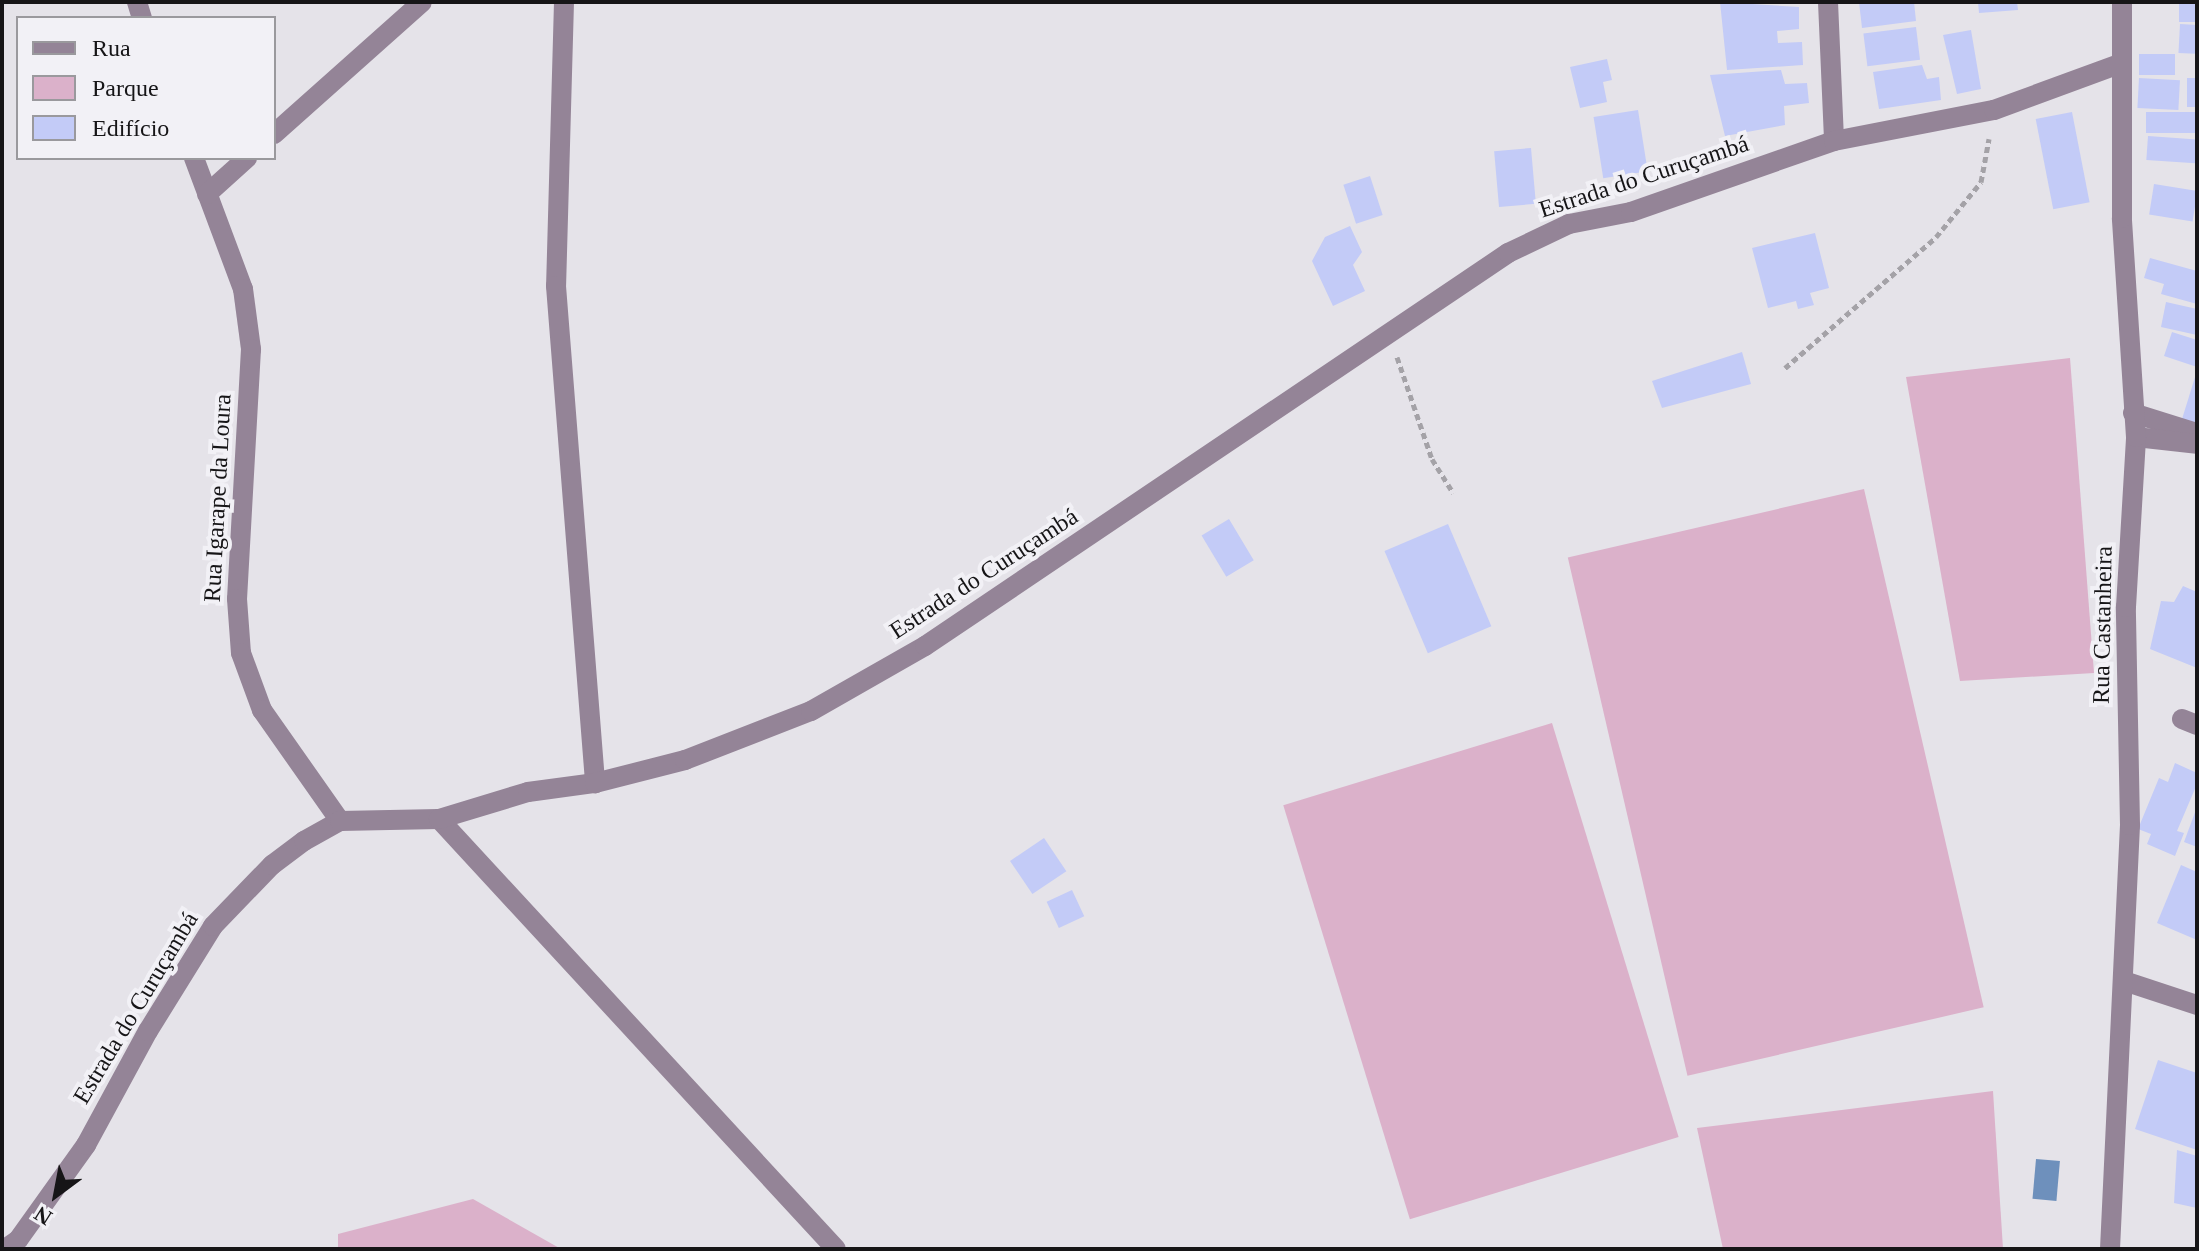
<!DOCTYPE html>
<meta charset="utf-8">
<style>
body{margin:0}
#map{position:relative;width:2199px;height:1251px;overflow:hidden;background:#e5e3e9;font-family:Georgia,serif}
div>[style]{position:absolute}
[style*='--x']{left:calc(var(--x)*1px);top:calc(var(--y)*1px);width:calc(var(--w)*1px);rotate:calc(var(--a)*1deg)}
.green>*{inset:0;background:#dbb1ca;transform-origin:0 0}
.water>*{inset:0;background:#6e90bc;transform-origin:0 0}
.building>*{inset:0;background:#c3cbf7;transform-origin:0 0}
.path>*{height:5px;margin-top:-2.5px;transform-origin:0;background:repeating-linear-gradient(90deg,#a4a2a7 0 6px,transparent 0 10px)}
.minor>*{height:20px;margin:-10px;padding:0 10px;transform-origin:10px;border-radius:10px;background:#948497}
span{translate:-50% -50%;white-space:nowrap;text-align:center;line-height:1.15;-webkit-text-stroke:8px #f2f1f6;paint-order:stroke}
.street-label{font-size:24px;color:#161517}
.frame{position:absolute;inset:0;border:4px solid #161517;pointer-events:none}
.legend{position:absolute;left:16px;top:16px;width:260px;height:144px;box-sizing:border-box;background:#f2f1f6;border:2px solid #9a999d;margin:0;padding:10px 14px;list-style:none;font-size:24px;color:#161517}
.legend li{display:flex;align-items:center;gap:16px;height:40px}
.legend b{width:40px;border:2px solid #9a999d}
.north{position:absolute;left:16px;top:1155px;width:80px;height:80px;-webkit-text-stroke:6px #f2f1f6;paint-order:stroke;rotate:212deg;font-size:22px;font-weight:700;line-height:32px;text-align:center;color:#161517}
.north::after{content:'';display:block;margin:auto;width:28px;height:36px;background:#161517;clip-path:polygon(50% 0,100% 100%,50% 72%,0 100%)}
</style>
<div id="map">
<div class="green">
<div style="clip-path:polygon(2070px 358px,2094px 673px,1960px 681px,1906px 377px)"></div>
<div style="left:1864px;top:489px;width:532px;height:304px;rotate:77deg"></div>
<div style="left:1552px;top:723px;width:433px;height:281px;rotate:73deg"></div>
<div style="clip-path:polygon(1993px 1091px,2003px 1249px,1723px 1249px,1697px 1128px)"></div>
<div style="clip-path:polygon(473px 1199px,561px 1249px,338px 1249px,338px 1234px)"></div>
</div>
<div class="water">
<div style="left:2036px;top:1159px;width:24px;height:40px;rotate:5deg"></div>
</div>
<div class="building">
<div style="clip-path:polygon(1720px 2px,1799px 7px,1799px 29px,1777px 31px,1778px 43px,1802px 42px,1803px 65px,1727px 70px)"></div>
<div style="clip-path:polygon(1859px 2px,1914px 2px,1916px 21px,1862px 28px)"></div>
<div style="clip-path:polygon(1978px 2px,2017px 2px,2018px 10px,1979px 13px)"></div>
<div style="left:2179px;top:2px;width:18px;height:20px"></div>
<div style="left:2180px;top:24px;width:17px;height:29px;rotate:3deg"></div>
<div style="left:1916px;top:27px;width:33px;height:53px;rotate:83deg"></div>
<div style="clip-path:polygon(1971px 30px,1981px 89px,1957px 94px,1943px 35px)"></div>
<div style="left:2139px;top:54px;width:36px;height:21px"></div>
<div style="clip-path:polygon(1607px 59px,1612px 80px,1603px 82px,1607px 102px,1580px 108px,1570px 67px)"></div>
<div style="clip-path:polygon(1922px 65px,1927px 79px,1939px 77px,1941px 100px,1879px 109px,1873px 72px)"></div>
<div style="clip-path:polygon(1781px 70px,1785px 84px,1807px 83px,1809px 103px,1784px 106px,1785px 125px,1725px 136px,1710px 75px)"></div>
<div style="left:2139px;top:78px;width:41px;height:30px;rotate:3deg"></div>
<div style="left:2187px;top:78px;width:10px;height:29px"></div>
<div style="left:1638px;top:110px;width:62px;height:45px;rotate:81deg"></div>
<div style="left:2072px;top:112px;width:92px;height:37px;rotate:79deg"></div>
<div style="left:2146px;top:112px;width:51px;height:21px"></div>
<div style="left:2148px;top:136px;width:49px;height:24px;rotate:4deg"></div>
<div style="left:1531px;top:148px;width:56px;height:37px;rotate:85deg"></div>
<div style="left:1370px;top:176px;width:41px;height:28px;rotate:72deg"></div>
<div style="left:2154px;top:184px;width:44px;height:31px;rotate:9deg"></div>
<div style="clip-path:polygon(1350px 226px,1362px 252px,1353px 265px,1365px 291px,1333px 306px,1312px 261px,1325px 237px)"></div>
<div style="clip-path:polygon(1815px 233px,1829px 288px,1810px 293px,1814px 305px,1798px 309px,1796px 301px,1768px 308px,1752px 248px)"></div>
<div style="clip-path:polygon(2150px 258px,2197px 271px,2197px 304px,2161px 294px,2164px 284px,2144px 278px)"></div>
<div style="clip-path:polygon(2166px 302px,2197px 309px,2197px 335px,2161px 327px)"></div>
<div style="clip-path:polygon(2172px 332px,2197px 340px,2197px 367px,2164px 356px)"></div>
<div style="clip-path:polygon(1742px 352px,1751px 384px,1662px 408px,1652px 381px)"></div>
<div style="clip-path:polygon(2196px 374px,2197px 374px,2197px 424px,2182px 419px)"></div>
<div style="left:1229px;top:519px;width:48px;height:32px;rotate:59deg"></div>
<div style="left:1448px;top:524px;width:111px;height:69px;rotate:67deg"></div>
<div style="clip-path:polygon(2183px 586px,2197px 592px,2197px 668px,2150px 649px,2161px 601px,2174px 602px)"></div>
<div style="clip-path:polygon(2175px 763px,2197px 773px,2197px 784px,2177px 831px,2184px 833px,2175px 856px,2147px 844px,2151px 834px,2138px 829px,2159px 778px,2168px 782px)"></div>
<div style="clip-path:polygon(2197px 807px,2197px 847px,2184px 842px)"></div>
<div style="left:1044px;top:838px;width:40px;height:41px;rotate:56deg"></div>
<div style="clip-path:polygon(2181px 865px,2197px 872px,2197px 940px,2157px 923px)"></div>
<div style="left:1072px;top:890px;width:29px;height:28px;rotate:65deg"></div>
<div style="clip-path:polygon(2158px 1060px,2197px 1073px,2197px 1150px,2135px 1129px)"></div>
<div style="clip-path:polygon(2177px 1150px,2197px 1156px,2197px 1208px,2174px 1203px)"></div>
</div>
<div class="path">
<div style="--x:1397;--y:357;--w:108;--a:71.1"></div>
<div style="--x:1432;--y:459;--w:40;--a:58"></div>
<div style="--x:1785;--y:368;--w:200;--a:-40.9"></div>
<div style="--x:1936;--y:237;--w:71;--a:-50.7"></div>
<div style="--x:1981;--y:182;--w:44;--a:-79.5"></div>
</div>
<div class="minor">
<div style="--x:137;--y:2;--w:17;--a:73"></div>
<div style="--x:564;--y:2;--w:284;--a:91.6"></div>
<div style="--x:556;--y:286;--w:499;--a:85.5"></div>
<div style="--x:1828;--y:2;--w:139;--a:87.5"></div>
<div style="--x:274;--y:134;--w:198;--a:-41.7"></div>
<div style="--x:194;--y:158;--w:140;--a:69.5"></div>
<div style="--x:243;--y:289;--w:61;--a:82.4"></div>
<div style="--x:251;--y:349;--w:250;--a:93.2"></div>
<div style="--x:237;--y:599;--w:54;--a:85.8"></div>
<div style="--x:241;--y:653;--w:61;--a:69.8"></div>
<div style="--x:262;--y:710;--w:136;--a:54.9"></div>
<div style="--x:207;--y:194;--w:54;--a:-42"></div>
<div style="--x:2133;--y:413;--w:67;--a:17.4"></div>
<div style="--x:2136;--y:437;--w:61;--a:6.5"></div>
<div style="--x:2182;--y:719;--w:16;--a:22"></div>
<div style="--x:439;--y:819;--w:585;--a:47.29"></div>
<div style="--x:2124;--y:981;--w:77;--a:18.2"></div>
<div style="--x:5;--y:1249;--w:16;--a:-35"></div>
<div style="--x:18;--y:1240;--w:117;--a:-54.4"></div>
<div style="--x:86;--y:1145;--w:130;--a:-61.5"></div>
<div style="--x:148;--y:1031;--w:123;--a:-58.2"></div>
<div style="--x:213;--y:926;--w:85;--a:-46"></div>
<div style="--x:272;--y:865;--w:40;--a:-37"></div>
<div style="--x:304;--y:841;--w:41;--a:-29.1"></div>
<div style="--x:340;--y:821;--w:99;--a:-1.2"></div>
<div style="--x:439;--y:819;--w:93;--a:-16.9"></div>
<div style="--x:528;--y:792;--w:68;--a:-7.7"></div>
<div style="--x:595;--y:783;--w:93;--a:-14.3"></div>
<div style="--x:685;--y:760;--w:135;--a:-21.3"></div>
<div style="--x:811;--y:711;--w:131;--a:-29.7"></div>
<div style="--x:925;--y:646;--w:703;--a:-33.98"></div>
<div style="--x:1508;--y:253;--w:68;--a:-25.4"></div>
<div style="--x:1569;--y:224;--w:63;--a:-11"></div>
<div style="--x:1631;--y:212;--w:215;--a:-19.3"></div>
<div style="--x:1834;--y:141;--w:163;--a:-11"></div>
<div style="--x:1994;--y:110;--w:136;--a:-20.2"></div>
<div style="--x:2110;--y:1249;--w:424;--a:-87.3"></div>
<div style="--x:2130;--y:825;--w:218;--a:-91.1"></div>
<div style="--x:2126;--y:607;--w:170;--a:-86.6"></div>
<div style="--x:2136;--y:437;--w:219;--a:-93.7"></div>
<div style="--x:2122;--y:218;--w:216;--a:-90"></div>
</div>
<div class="street-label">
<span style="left:1644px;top:177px;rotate:-18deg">Estrada do Curuçambá</span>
<span style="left:218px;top:498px;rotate:-87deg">Rua Igarape da Loura</span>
<span style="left:984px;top:574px;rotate:-33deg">Estrada do Curuçambá</span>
<span style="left:2103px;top:625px;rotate:-89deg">Rua Castanheira</span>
<span style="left:136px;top:1008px;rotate:-59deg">Estrada do Curuçambá</span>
</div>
<div class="frame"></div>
<ul class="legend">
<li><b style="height:10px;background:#948497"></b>Rua</li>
<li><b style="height:22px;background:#dbb1ca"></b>Parque</li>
<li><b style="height:22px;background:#c3cbf7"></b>Edifício</li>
</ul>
<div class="north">N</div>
</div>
